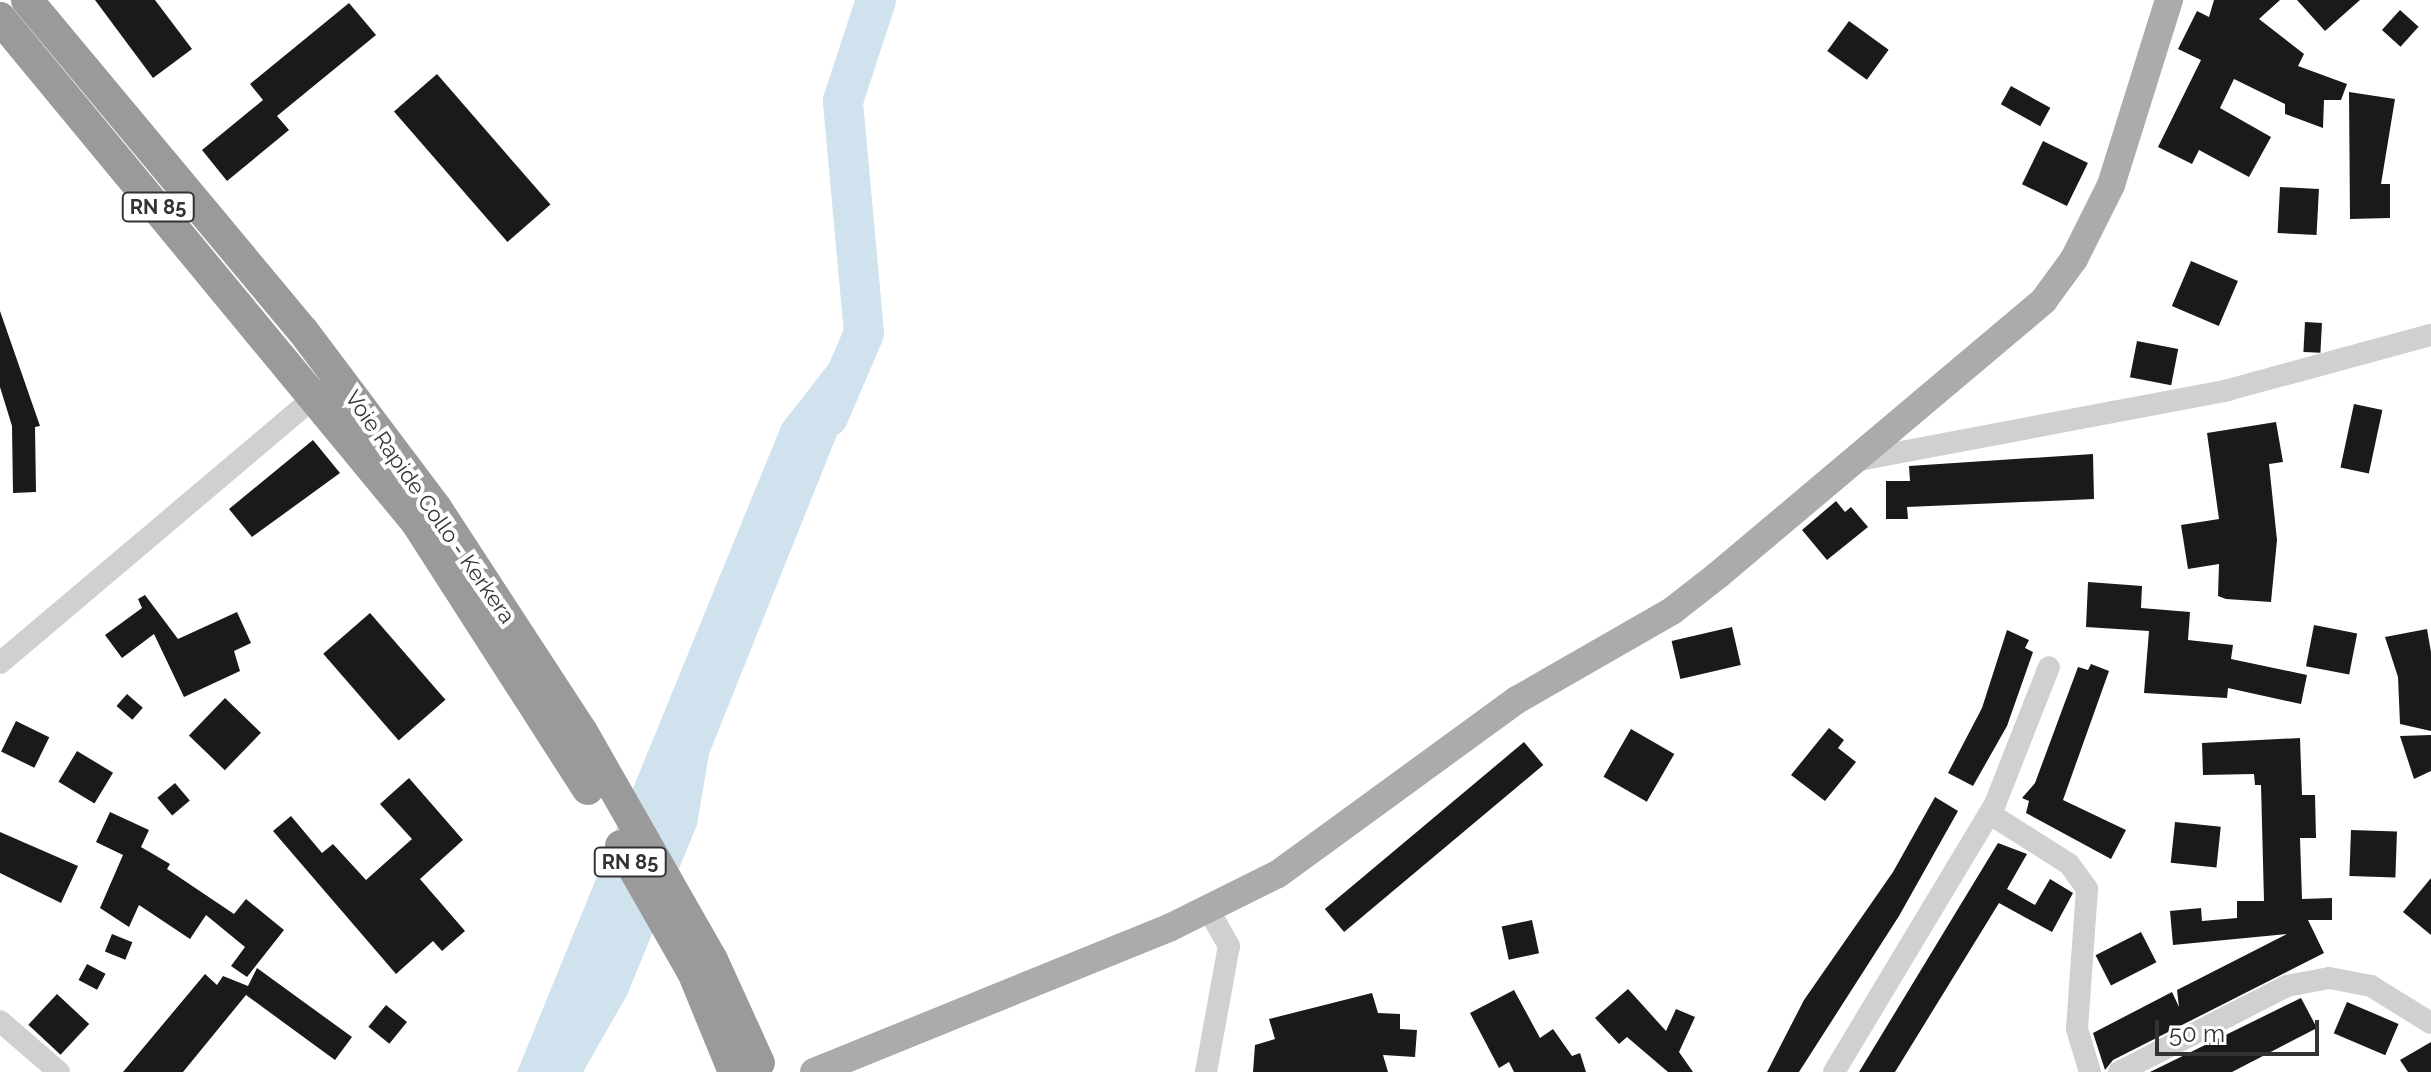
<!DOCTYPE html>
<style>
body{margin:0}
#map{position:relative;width:2431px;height:1072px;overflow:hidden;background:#fff;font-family:Raleway,sans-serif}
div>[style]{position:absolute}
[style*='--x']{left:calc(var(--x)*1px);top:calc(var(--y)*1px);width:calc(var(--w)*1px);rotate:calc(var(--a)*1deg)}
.water>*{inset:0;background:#cfe2ee}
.river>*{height:40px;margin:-20px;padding:0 20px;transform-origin:20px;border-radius:20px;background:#cfe2ee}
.building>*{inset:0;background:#1a1a1a;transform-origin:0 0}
.minor>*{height:22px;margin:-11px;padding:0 11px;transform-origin:11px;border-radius:11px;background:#d0d0d0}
.major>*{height:28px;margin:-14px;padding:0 14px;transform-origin:14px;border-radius:14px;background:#ababab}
.highway>*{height:32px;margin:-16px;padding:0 16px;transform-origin:16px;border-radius:16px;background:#9a9a9a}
span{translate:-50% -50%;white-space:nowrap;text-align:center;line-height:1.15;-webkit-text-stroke:8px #fff;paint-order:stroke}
.shield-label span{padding:2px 6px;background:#fff;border:2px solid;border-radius:6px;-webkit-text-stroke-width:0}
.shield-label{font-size:20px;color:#333;font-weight:700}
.street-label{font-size:22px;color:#333}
.scale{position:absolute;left:2155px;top:1020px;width:164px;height:36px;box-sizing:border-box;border:4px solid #333;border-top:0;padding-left:10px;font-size:24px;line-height:28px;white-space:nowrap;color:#333;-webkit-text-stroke:6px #fff;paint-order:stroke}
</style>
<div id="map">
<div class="water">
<div style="clip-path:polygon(842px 347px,857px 385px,709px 754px,697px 825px,627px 995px,583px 1072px,517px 1072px,782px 424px)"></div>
</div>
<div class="river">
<div style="--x:828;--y:417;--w:91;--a:-66.8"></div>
<div style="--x:864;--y:333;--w:233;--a:-95.2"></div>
<div style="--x:843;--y:101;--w:106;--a:-71.9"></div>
</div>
<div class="building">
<div style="clip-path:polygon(95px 0,155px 0,192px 49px,153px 78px)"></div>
<div style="clip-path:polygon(2214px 0,2280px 0,2259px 19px,2304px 54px,2298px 66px,2347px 84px,2341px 100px,2324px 100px,2323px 128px,2285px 114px,2285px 104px,2234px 79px,2220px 108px,2271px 137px,2249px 177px,2199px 150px,2192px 164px,2158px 147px,2201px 60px,2178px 49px,2197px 11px,2209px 17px)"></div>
<div style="clip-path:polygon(2297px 0,2360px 0,2325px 31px)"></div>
<div style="clip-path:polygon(349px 3px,376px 35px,277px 116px,289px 130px,227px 181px,202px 150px,263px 100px,250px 84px)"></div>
<div style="left:2400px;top:10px;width:25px;height:27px;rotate:42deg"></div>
<div style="left:1849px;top:21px;width:49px;height:37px;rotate:36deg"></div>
<div style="left:437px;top:74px;width:173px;height:57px;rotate:49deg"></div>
<div style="left:2011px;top:86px;width:45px;height:21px;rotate:29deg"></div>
<div style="clip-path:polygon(2349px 92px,2395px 99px,2381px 184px,2390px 184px,2390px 218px,2350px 219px)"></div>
<div style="left:2043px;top:141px;width:50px;height:48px;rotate:26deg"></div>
<div style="left:2280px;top:187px;width:39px;height:46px;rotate:3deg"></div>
<div style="left:2191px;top:261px;width:51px;height:49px;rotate:23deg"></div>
<div style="clip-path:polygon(0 311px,40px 426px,35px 427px,36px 492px,13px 493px,12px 426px,0 387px)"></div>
<div style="left:2305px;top:322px;width:17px;height:30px;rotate:3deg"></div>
<div style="left:2137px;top:341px;width:42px;height:37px;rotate:11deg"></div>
<div style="left:2354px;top:404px;width:29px;height:65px;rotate:12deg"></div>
<div style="clip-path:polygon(2276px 422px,2283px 462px,2269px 464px,2277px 540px,2271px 602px,2226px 599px,2218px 596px,2219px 564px,2188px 569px,2181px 525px,2219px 519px,2207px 433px)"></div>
<div style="clip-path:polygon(313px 440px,340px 473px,252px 537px,229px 509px)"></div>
<div style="clip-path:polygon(2093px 454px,2094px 499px,1907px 507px,1908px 519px,1886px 519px,1886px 481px,1910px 481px,1909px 466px)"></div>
<div style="clip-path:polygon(1836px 501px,1845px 512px,1851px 507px,1868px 527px,1827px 560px,1802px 530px)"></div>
<div style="clip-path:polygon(2088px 582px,2142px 586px,2141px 608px,2190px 612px,2188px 640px,2233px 645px,2231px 659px,2307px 675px,2301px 704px,2228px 688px,2227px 698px,2144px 693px,2149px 631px,2086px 627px)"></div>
<div style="clip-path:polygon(145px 595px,178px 639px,237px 612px,251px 643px,234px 651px,240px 671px,184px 697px,154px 634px,122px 658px,105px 635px,142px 608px,138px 599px)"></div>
<div style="left:370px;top:613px;width:115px;height:62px;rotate:49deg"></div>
<div style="left:2314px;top:625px;width:44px;height:42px;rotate:11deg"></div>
<div style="left:1732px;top:627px;width:39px;height:62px;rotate:77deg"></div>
<div style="clip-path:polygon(2427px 629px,2431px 652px,2431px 731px,2400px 724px,2398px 677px,2385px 637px)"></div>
<div style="clip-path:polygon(2007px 630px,2029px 640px,2025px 648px,2033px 652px,2007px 726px,1973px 786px,1948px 773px,1982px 708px)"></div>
<div style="clip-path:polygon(2091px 664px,2109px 671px,2063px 800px,2126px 830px,2111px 859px,2026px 813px,2029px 801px,2022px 798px,2035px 783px,2078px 667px,2088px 670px)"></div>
<div style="left:127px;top:694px;width:21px;height:16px;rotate:41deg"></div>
<div style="left:225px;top:698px;width:50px;height:52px;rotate:44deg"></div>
<div style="left:16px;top:721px;width:37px;height:34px;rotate:26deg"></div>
<div style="clip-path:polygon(1829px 728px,1844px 740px,1838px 748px,1856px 762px,1825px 801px,1791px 775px)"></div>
<div style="left:1631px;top:729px;width:50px;height:55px;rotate:30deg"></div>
<div style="clip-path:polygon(2431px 735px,2431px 771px,2414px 779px,2400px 736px)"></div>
<div style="clip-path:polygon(2300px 738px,2302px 795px,2315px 795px,2316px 838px,2300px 838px,2302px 899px,2332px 898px,2332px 920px,2308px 920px,2324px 953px,2113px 1060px,2105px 1070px,2093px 1033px,2172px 992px,2179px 1007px,2177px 990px,2287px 934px,2173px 945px,2170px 911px,2201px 908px,2202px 921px,2237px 918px,2237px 901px,2264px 901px,2261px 785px,2255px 785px,2254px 774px,2203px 775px,2202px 743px)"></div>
<div style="left:1524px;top:742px;width:30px;height:260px;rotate:50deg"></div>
<div style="left:77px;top:751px;width:42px;height:36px;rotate:31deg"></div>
<div style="clip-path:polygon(409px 778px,463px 840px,420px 879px,465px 931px,442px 951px,433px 941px,396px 974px,273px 831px,291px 816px,322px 853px,333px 844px,366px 880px,412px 839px,380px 804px)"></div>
<div style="left:175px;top:783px;width:23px;height:23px;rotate:50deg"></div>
<div style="clip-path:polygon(1935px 797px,1958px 811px,1899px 916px,1799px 1072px,1767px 1072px,1804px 1000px,1893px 872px)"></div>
<div style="clip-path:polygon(110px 812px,149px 830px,141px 847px,170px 864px,167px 869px,234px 914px,246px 899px,284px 930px,247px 977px,231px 966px,245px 947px,206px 915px,190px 939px,139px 905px,129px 927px,100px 908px,123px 855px,96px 842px)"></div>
<div style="left:2175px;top:822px;width:46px;height:41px;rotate:6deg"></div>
<div style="left:2351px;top:830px;width:46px;height:46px;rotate:2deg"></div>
<div style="clip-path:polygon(0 832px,78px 866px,61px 903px,0 873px)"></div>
<div style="clip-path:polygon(1998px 843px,2027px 854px,2007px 889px,2035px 905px,2050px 879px,2073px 893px,2052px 932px,1999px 903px,1895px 1072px,1859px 1072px)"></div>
<div style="clip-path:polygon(2431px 878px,2431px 935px,2403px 912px)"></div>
<div style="left:1532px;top:920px;width:34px;height:31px;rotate:78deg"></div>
<div style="left:2141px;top:932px;width:34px;height:51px;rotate:63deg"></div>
<div style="left:112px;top:934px;width:22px;height:19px;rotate:22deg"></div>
<div style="left:87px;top:964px;width:21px;height:18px;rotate:28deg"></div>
<div style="clip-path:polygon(257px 968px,352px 1037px,335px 1060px,246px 995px,183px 1072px,123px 1072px,205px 974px,217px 985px,223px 976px,248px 986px)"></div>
<div style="clip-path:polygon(1628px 989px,1666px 1031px,1676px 1009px,1695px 1017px,1679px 1052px,1693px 1072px,1668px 1072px,1627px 1037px,1619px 1044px,1595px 1018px)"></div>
<div style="clip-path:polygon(1514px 990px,1540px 1038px,1553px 1029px,1572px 1056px,1580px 1053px,1586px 1072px,1514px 1072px,1509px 1062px,1499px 1068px,1470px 1013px)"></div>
<div style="clip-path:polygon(1372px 993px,1378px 1013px,1400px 1014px,1400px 1029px,1417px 1030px,1415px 1057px,1383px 1055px,1388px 1072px,1253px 1072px,1255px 1045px,1275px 1039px,1269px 1019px)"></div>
<div style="left:57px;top:994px;width:44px;height:42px;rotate:43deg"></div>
<div style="clip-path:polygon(2301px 998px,2317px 1028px,2232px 1072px,2150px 1072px)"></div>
<div style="left:2347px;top:1002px;width:56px;height:34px;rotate:23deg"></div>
<div style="left:386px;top:1005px;width:27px;height:28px;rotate:39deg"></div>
<div style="clip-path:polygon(2431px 1042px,2431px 1072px,2408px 1072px,2400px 1060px)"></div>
</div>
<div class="minor">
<div style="--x:1859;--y:460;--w:376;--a:-10.7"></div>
<div style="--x:2228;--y:390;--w:210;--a:-15.2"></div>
<div style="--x:0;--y:663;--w:423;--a:-40.2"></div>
<div style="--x:1990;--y:814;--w:93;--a:32.3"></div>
<div style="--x:2069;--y:864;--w:31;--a:54"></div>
<div style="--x:2087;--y:889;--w:140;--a:94.1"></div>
<div style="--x:2077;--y:1029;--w:45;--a:73.2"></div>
<div style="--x:0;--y:1021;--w:78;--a:40.8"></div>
<div style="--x:1206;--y:1072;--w:128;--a:-79.7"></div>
<div style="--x:1229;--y:946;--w:43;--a:-119.6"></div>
<div style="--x:1834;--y:1072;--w:313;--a:-59"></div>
<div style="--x:1995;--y:804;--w:147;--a:-68.5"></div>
<div style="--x:2119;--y:1072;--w:189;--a:-27.1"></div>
<div style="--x:2287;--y:986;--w:43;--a:-10.8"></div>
<div style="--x:2329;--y:978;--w:43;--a:10.8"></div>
<div style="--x:2371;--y:986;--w:70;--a:31.7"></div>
</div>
<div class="major">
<div style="--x:814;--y:1072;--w:385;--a:-22.1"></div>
<div style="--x:1171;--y:927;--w:119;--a:-26.4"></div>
<div style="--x:1278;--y:874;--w:296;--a:-36.1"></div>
<div style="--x:1517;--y:700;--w:179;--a:-29.9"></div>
<div style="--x:1672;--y:611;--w:58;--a:-38"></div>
<div style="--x:1718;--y:575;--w:426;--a:-40.1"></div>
<div style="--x:2044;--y:300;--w:51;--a:-53.8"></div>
<div style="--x:2074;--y:259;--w:83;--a:-63.4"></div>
<div style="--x:2111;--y:185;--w:194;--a:-72.6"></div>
</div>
<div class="highway">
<div style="--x:27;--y:0;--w:431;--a:50.2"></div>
<div style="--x:303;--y:331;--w:221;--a:53.1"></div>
<div style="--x:436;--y:508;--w:267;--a:56.9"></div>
<div style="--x:582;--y:732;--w:262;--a:60.3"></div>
<div style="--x:712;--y:960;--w:113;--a:65.5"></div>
<div style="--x:0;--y:18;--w:655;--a:50.45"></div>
<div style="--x:417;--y:523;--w:316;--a:57.3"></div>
<div style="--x:621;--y:846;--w:145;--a:60.3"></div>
<div style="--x:693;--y:972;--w:108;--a:67.7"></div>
</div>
<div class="shield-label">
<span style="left:158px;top:207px">RN 85</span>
<span style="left:630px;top:862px">RN 85</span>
</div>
<div class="street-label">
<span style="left:430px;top:507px;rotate:55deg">Voie Rapide Collo - Kerkera</span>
</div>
<div class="scale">50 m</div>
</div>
